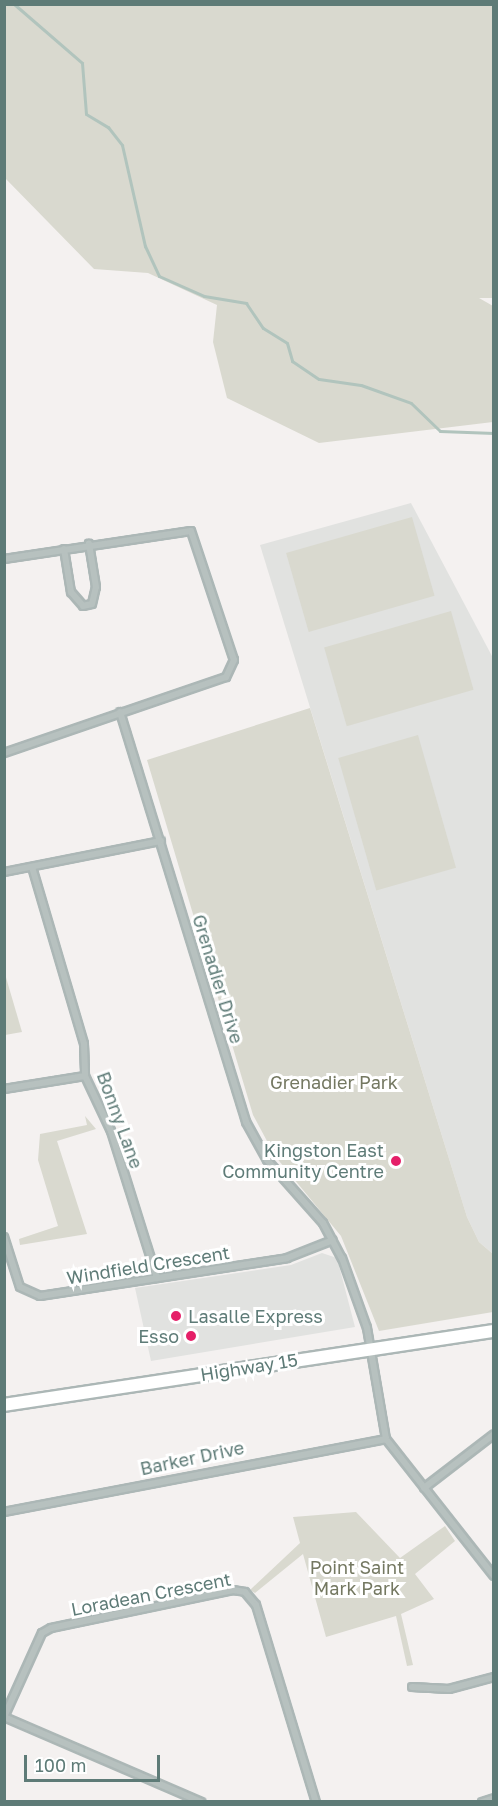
<!DOCTYPE html>
<style>
body{margin:0}
#map{position:relative;width:498px;height:1806px;overflow:hidden;background:#f4f1f0;font-family:"Golos Text",sans-serif}
div>[style]{position:absolute}
[style*='--x']{left:calc(var(--x)*1px);top:calc(var(--y)*1px);width:calc(var(--w)*1px);rotate:calc(var(--a)*1deg)}
.built>*{inset:0;background:#e1e2e0}
.green>*{inset:0;background:#d9d9cf;transform-origin:0 0}
.stream>*{height:3px;margin:-1.5px;padding:0 1.5px;transform-origin:1.5px;border-radius:1.5px;background:#b1c4bd}
.roads{filter:drop-shadow(2px 0 #acb7b6) drop-shadow(-2px 0 #acb7b6) drop-shadow(0 2px #acb7b6) drop-shadow(0 -2px #acb7b6)}
.minor>*{height:6px;margin:-3px;padding:0 3px;transform-origin:3px;border-radius:3px;background:#b7c1bf}
.secondary>*{height:12px;margin:-6px;padding:0 6px;transform-origin:6px;border-radius:6px;background:#fff}
.dots>*{width:16px;height:16px;translate:-50% -50%;box-sizing:border-box;border:3px solid #fff;border-radius:50%}
span{translate:-50% -50%;white-space:nowrap;text-align:center;line-height:1.15;-webkit-text-stroke:6px #fff;paint-order:stroke}
.street-label{font-size:18px;color:#5e7b77}
.park-label{font-size:18px;color:#747861}
.poi-label{font-size:18px;color:#5e7b77}
.right{translate:-100% -50%;text-align:right}
.left{translate:0 -50%;text-align:left}
.frame{position:absolute;inset:0;border:6px solid #5e7b77;pointer-events:none}
.scale{position:absolute;left:24px;top:1755px;width:136px;height:27px;box-sizing:border-box;border:3px solid #5e7b77;border-top:0;padding-left:8px;font-size:18px;line-height:21px;white-space:nowrap;color:#5e7b77;-webkit-text-stroke:4px #fff;paint-order:stroke}
</style>
<div id="map">
<div class="built">
<div style="clip-path:polygon(411px 503px,493px 658px,493px 1254px,479px 1242px,467px 1217px,260px 545px)"></div>
<div style="clip-path:polygon(322px 1253px,337px 1258px,355px 1327px,151px 1361px,135px 1288px,291px 1265px)"></div>
</div>
<div class="green">
<div style="clip-path:polygon(4px 5px,493px 5px,493px 298px,479px 298px,493px 306px,493px 422px,319px 443px,227px 398px,213px 342px,217px 305px,148px 273px,94px 269px,5px 178px)"></div>
<div style="left:412px;top:517px;width:82px;height:131px;rotate:74deg"></div>
<div style="left:451px;top:611px;width:82px;height:132px;rotate:74deg"></div>
<div style="clip-path:polygon(310px 708px,467px 1217px,479px 1242px,493px 1254px,493px 1312px,379px 1331px,341px 1236px,275px 1156px,253px 1115px,147px 760px)"></div>
<div style="left:418px;top:735px;width:138px;height:83px;rotate:74deg"></div>
<div style="clip-path:polygon(5px 974px,22px 1032px,5px 1035px,4px 1035px)"></div>
<div style="clip-path:polygon(85px 1116px,96px 1129px,57px 1141px,87px 1234px,20px 1245px,19px 1239px,58px 1226px,38px 1160px,40px 1134px,87px 1125px)"></div>
<div style="clip-path:polygon(356px 1512px,400px 1558px,445px 1526px,455px 1541px,415px 1574px,434px 1599px,401px 1614px,413px 1665px,407px 1666px,396px 1616px,326px 1637px,303px 1554px,255px 1593px,250px 1590px,300px 1543px,293px 1517px)"></div>
</div>
<div class="stream">
<div style="--x:14;--y:4;--w:90;--a:40.9"></div>
<div style="--x:82;--y:63;--w:51;--a:85.5"></div>
<div style="--x:86;--y:114;--w:26;--a:31"></div>
<div style="--x:108;--y:127;--w:23;--a:52"></div>
<div style="--x:122;--y:145;--w:104;--a:77.2"></div>
<div style="--x:145;--y:246;--w:33;--a:65"></div>
<div style="--x:159;--y:276;--w:49;--a:24"></div>
<div style="--x:204;--y:296;--w:43;--a:9.5"></div>
<div style="--x:246;--y:303;--w:30;--a:56"></div>
<div style="--x:263;--y:328;--w:28;--a:32"></div>
<div style="--x:287;--y:343;--w:19;--a:74"></div>
<div style="--x:292;--y:361;--w:32;--a:34"></div>
<div style="--x:319;--y:379;--w:42;--a:8.1"></div>
<div style="--x:361;--y:385;--w:53;--a:19.8"></div>
<div style="--x:411;--y:403;--w:40;--a:44"></div>
<div style="--x:440;--y:431;--w:54;--a:2.1"></div>
</div>
<div class="roads">
<div class="minor">
<div style="--x:64;--y:549;--w:44;--a:80.8"></div>
<div style="--x:71;--y:592;--w:18;--a:49"></div>
<div style="--x:83;--y:606;--w:9;--a:-13"></div>
<div style="--x:92;--y:604;--w:17;--a:-77"></div>
<div style="--x:96;--y:587;--w:44;--a:-99.2"></div>
<div style="--x:4;--y:559;--w:189;--a:-8.5"></div>
<div style="--x:191;--y:531;--w:136;--a:71.6"></div>
<div style="--x:234;--y:660;--w:19;--a:115"></div>
<div style="--x:226;--y:677;--w:235;--a:161.1"></div>
<div style="--x:120;--y:712;--w:429;--a:72.9"></div>
<div style="--x:246;--y:1122;--w:43;--a:61.1"></div>
<div style="--x:267;--y:1160;--w:84;--a:48.4"></div>
<div style="--x:323;--y:1223;--w:40;--a:62"></div>
<div style="--x:342;--y:1258;--w:74;--a:70.3"></div>
<div style="--x:367;--y:1328;--w:113;--a:80.3"></div>
<div style="--x:386;--y:1439;--w:174;--a:51.8"></div>
<div style="--x:32;--y:867;--w:184;--a:73.6"></div>
<div style="--x:84;--y:1044;--w:32;--a:88"></div>
<div style="--x:85;--y:1076;--w:61;--a:64.7"></div>
<div style="--x:111;--y:1131;--w:154;--a:72.6"></div>
<div style="--x:4;--y:872;--w:160;--a:-11.2"></div>
<div style="--x:4;--y:1089;--w:82;--a:-9.1"></div>
<div style="--x:4;--y:1237;--w:52;--a:72.3"></div>
<div style="--x:20;--y:1287;--w:22;--a:24"></div>
<div style="--x:40;--y:1296;--w:250;--a:-8.7"></div>
<div style="--x:287;--y:1258;--w:49;--a:-21.4"></div>
<div style="--x:424;--y:1488;--w:88;--a:-37.6"></div>
<div style="--x:4;--y:1512;--w:389;--a:-10.8"></div>
<div style="--x:412;--y:1687;--w:37;--a:3"></div>
<div style="--x:449;--y:1689;--w:47;--a:-14.9"></div>
<div style="--x:4;--y:1717;--w:92;--a:-65.7"></div>
<div style="--x:42;--y:1633;--w:10;--a:-29"></div>
<div style="--x:51;--y:1628;--w:186;--a:-11.8"></div>
<div style="--x:233;--y:1590;--w:12;--a:9"></div>
<div style="--x:245;--y:1592;--w:17;--a:50"></div>
<div style="--x:256;--y:1605;--w:206;--a:73.1"></div>
<div style="--x:4;--y:1717;--w:215;--a:23.3"></div>
<div style="--x:482;--y:1802;--w:13;--a:-18"></div>
</div>
<div class="secondary">
<div style="--x:4;--y:1405;--w:496;--a:-8.6"></div>
</div>
</div>
<div class="dots">
<div style="left:396px;top:1161px;background:#e51f68"></div>
<div style="left:176px;top:1316px;background:#e51f68"></div>
<div style="left:191px;top:1336px;background:#e51f68"></div>
</div>
<div class="street-label">
<span style="left:218px;top:979px;rotate:73deg">Grenadier Drive</span>
<span style="left:120px;top:1120px;rotate:70deg">Bonny Lane</span>
<span style="left:148px;top:1265px;rotate:-9deg">Windfield Crescent</span>
<span style="left:249px;top:1367px;rotate:-9deg">Highway 15</span>
<span style="left:192px;top:1458px;rotate:-12deg">Barker Drive</span>
<span style="left:151px;top:1594px;rotate:-11deg">Loradean Crescent</span>
</div>
<div class="park-label">
<span style="left:334px;top:1082px">Grenadier Park</span>
<span style="left:357px;top:1578px">Point Saint<br>Mark Park</span>
</div>
<div class="poi-label">
<span class="right" style="left:384px;top:1161px">Kingston East<br>Community Centre</span>
<span class="left" style="left:188px;top:1316px">Lasalle Express</span>
<span class="right" style="left:179px;top:1336px">Esso</span>
</div>
<div class="frame"></div>
<div class="scale">100 m</div>
</div>
